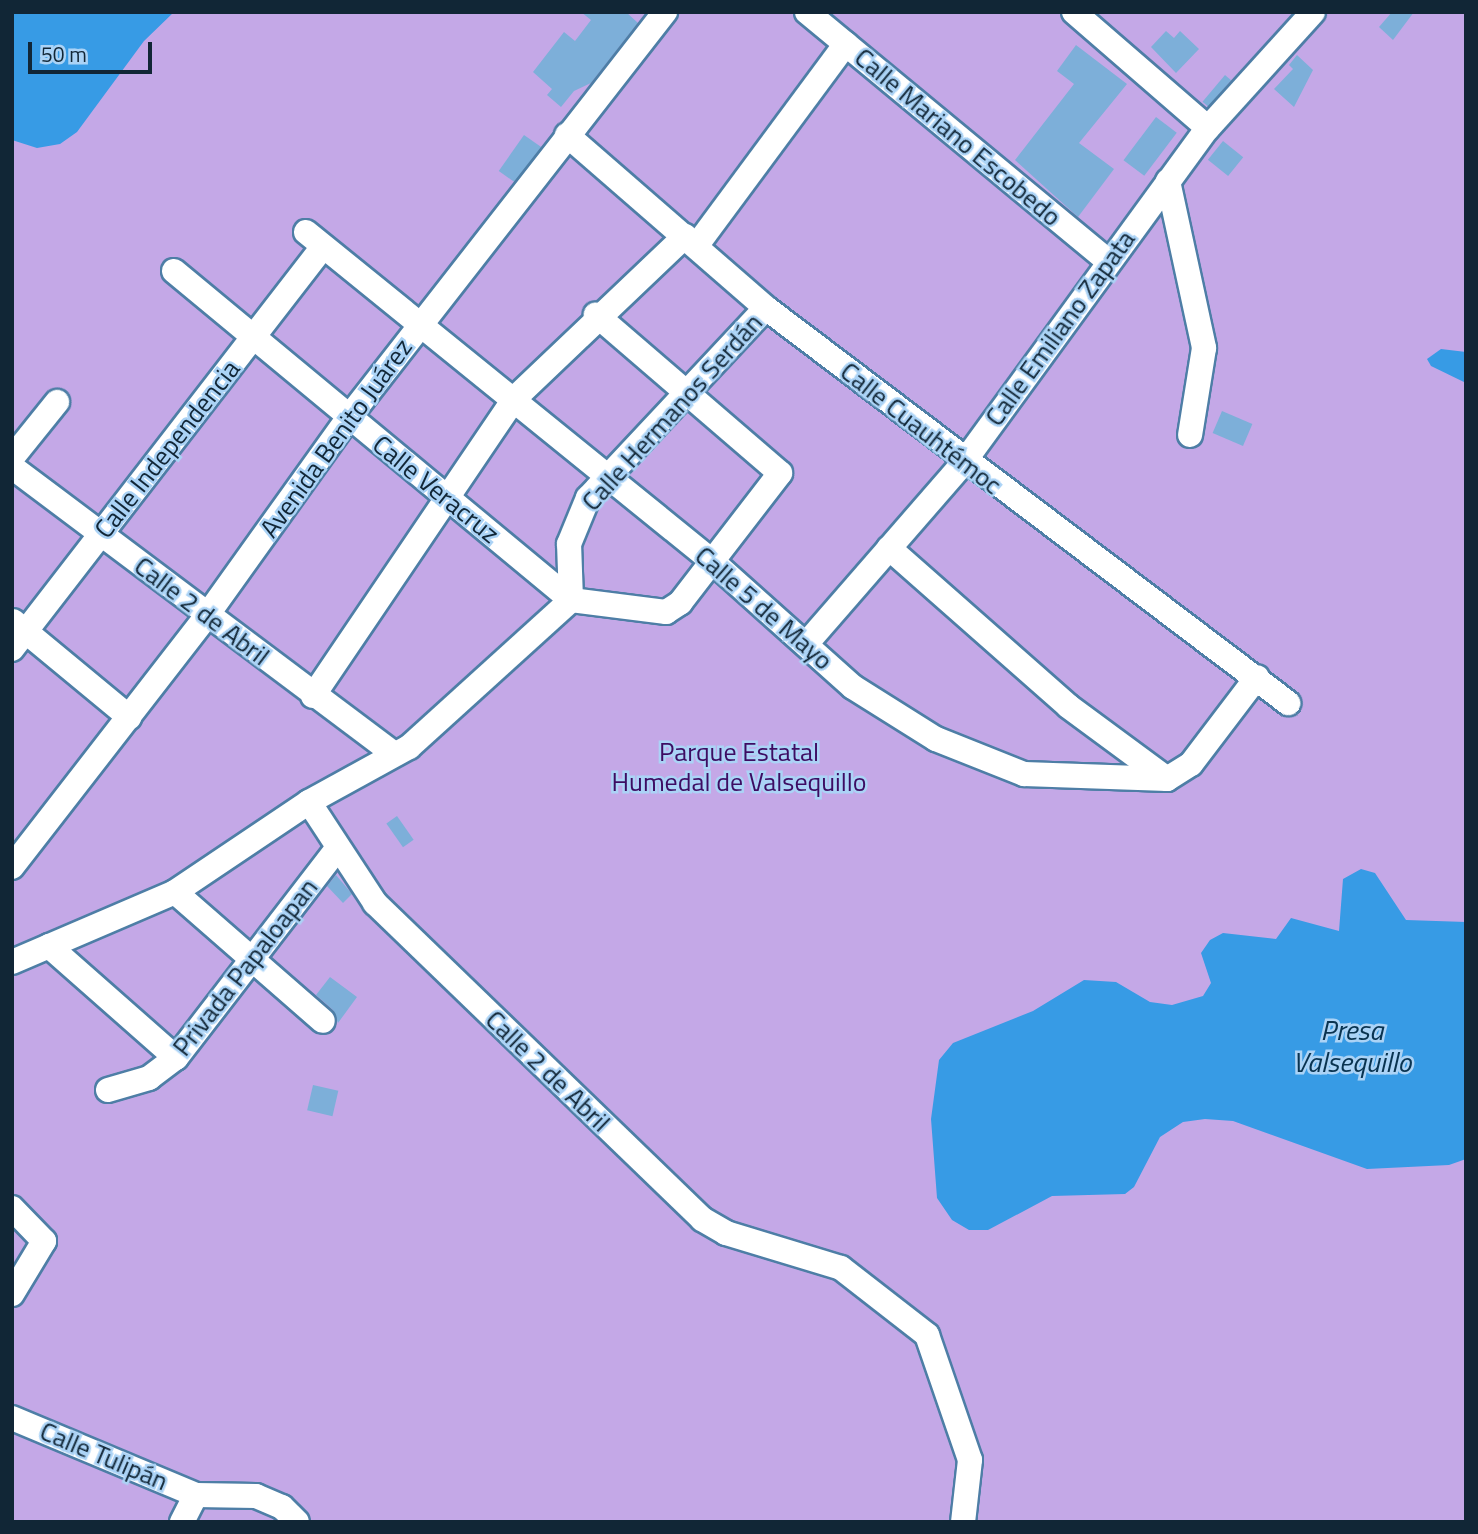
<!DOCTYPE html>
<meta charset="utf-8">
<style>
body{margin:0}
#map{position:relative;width:1478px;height:1534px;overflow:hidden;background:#abd3f6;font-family:"Titillium Web",sans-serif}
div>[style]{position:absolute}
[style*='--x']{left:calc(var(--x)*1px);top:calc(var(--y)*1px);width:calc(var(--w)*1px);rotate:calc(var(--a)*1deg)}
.green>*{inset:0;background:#c4a8e7;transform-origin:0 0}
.water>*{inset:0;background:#379be5}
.building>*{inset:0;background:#7dafd9;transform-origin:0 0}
.roads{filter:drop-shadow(2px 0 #4e7ea6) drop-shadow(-2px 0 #4e7ea6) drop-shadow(0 2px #4e7ea6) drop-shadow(0 -2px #4e7ea6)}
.minor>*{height:24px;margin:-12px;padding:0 12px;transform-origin:12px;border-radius:12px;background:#fff}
span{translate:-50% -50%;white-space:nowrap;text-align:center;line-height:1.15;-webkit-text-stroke:5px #abd3f6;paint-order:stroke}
.street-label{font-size:26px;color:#112636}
.park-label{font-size:26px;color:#3d0c62}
.water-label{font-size:28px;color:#093350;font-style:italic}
.frame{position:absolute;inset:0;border:14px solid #112636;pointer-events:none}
.scale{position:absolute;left:28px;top:42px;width:124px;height:32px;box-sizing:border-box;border:4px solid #112636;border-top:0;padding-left:9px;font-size:21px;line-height:24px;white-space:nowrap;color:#112636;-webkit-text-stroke:5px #abd3f6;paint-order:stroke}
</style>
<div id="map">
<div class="green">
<div style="left:12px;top:12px;width:1454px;height:1510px"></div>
</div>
<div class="water">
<div style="clip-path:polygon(12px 12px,174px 12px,144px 41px,77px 132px,60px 144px,37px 148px,12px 140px)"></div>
<div style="clip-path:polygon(1441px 349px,1466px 352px,1466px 383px,1431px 366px,1427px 359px)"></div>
<div style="clip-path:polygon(1361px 869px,1375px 873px,1406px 920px,1466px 922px,1466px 1159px,1449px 1165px,1367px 1169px,1233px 1121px,1205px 1119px,1183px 1122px,1160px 1137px,1134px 1187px,1125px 1194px,1052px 1196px,988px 1230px,969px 1230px,952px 1220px,937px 1198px,931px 1119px,939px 1060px,953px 1043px,1033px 1011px,1084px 980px,1116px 982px,1150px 1002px,1172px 1005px,1203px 996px,1211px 983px,1201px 953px,1210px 940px,1223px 933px,1276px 939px,1291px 918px,1339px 931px,1343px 879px)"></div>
</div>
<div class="building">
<div style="clip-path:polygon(581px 12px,626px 12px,638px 23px,591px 83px,574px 91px,561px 107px,547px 95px,552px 89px,533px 72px,564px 32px,575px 41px,591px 20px)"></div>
<div style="clip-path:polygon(1392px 12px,1414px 12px,1393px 40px,1379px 27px)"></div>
<div style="clip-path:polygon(1166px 31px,1174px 38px,1180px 31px,1199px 49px,1176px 73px,1151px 47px)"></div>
<div style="clip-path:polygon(1076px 45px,1127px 84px,1079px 143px,1114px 169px,1078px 217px,1015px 160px,1074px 84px,1057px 71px)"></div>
<div style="clip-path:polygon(1297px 55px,1313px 70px,1294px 107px,1274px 89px,1293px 69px,1289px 65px)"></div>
<div style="left:1225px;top:75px;width:8px;height:35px;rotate:40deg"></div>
<div style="left:1156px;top:117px;width:26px;height:54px;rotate:37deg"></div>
<div style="left:524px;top:135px;width:21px;height:44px;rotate:35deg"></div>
<div style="left:1223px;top:141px;width:26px;height:24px;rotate:39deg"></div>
<div style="left:1222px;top:411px;width:33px;height:24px;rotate:23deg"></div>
<div style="left:397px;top:816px;width:29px;height:13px;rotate:55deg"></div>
<div style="clip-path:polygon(336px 875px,352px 894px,343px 903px,327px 886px)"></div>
<div style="clip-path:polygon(330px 977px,357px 997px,338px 1023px,333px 1010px,316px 995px)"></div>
<div style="left:313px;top:1085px;width:26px;height:26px;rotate:13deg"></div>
</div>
<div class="roads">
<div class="minor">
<div style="--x:807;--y:12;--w:391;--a:39.6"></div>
<div style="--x:1074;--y:12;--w:177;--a:40.9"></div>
<div style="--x:567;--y:135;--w:264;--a:41"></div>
<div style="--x:766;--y:308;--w:655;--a:37.11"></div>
<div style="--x:1168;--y:181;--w:171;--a:77.8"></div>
<div style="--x:1204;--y:348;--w:88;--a:99.1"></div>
<div style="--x:306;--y:232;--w:523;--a:39.02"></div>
<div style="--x:712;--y:561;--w:189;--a:41.8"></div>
<div style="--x:853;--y:687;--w:98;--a:32.1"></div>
<div style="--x:936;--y:739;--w:95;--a:21.7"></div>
<div style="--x:1024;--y:774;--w:143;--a:2"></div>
<div style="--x:1167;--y:779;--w:28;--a:-32"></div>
<div style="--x:1191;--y:764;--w:109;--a:-52.8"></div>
<div style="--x:697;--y:245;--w:250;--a:-53.5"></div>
<div style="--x:174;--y:271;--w:516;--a:39.65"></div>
<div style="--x:571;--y:600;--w:96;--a:7.2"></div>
<div style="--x:666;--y:612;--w:17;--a:-33"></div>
<div style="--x:680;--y:603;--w:164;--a:-52.4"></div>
<div style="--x:780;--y:473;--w:243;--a:-139.3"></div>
<div style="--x:12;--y:458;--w:72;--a:-51.2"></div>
<div style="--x:12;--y:467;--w:476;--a:36.9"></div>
<div style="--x:889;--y:548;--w:239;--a:41.4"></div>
<div style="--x:1068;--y:706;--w:123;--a:36.4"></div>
<div style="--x:571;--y:600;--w:56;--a:-92"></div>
<div style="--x:569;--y:544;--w:50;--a:-67.6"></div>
<div style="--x:588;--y:498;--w:260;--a:-46.9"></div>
<div style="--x:13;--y:621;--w:151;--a:39.6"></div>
<div style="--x:806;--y:644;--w:241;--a:-49"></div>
<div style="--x:964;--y:462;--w:414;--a:-53.9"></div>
<div style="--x:1208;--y:128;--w:156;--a:-47.8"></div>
<div style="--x:12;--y:649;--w:507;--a:-52.29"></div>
<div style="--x:313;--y:696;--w:360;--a:-55.9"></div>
<div style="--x:515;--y:398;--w:235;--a:-43.6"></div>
<div style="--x:309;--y:802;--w:121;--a:56.8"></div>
<div style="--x:375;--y:903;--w:455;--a:44"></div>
<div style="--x:702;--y:1219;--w:28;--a:30"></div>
<div style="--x:726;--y:1233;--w:120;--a:16.9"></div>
<div style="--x:841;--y:1268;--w:109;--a:37.9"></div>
<div style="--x:927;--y:1335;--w:132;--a:71"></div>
<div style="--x:970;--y:1460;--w:62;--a:96.4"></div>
<div style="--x:12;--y:867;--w:320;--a:-52.2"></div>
<div style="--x:208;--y:614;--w:242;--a:-54.4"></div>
<div style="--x:349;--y:417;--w:514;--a:-52.04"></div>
<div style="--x:175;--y:892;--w:196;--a:41.1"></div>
<div style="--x:49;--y:946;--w:169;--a:41.4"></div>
<div style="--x:12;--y:962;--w:177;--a:-23.2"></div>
<div style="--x:175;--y:892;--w:161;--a:-33.9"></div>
<div style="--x:309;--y:802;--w:114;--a:-28.8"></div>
<div style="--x:409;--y:747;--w:219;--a:-42.2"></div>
<div style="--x:108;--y:1090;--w:43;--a:-16.3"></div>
<div style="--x:149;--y:1078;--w:34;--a:-37"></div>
<div style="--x:176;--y:1058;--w:262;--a:-52.4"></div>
<div style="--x:12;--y:1208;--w:46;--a:45.9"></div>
<div style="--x:44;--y:1241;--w:62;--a:121.1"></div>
<div style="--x:12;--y:1418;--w:199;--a:22.7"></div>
<div style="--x:196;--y:1495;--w:60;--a:1"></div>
<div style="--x:256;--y:1496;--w:28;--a:23"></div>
<div style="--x:282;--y:1507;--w:21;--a:45"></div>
<div style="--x:182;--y:1522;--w:30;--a:-63"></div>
</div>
</div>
<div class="street-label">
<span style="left:958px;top:137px;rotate:40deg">Calle Mariano Escobedo</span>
<span style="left:1060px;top:328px;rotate:-54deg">Calle Emiliano Zapata</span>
<span style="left:672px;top:412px;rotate:-48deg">Calle Hermanos Serdán</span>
<span style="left:921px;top:428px;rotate:38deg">Calle Cuauhtémoc</span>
<span style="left:336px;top:438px;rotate:-54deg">Avenida Benito Juárez</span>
<span style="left:167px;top:449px;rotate:-52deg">Calle Independencia</span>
<span style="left:436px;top:489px;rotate:39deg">Calle Veracruz</span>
<span style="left:764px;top:608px;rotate:41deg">Calle 5 de Mayo</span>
<span style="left:202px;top:611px;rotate:37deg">Calle 2 de Abril</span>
<span style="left:245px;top:967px;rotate:-52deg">Privada Papaloapan</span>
<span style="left:548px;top:1071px;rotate:44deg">Calle 2 de Abril</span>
<span style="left:104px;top:1456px;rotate:23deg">Calle Tulipán</span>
</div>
<div class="park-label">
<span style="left:739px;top:767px">Parque Estatal<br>Humedal de Valsequillo</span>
</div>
<div class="water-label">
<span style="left:1352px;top:1046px">Presa<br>Valsequillo</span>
</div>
<div class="frame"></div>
<div class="scale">50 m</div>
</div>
